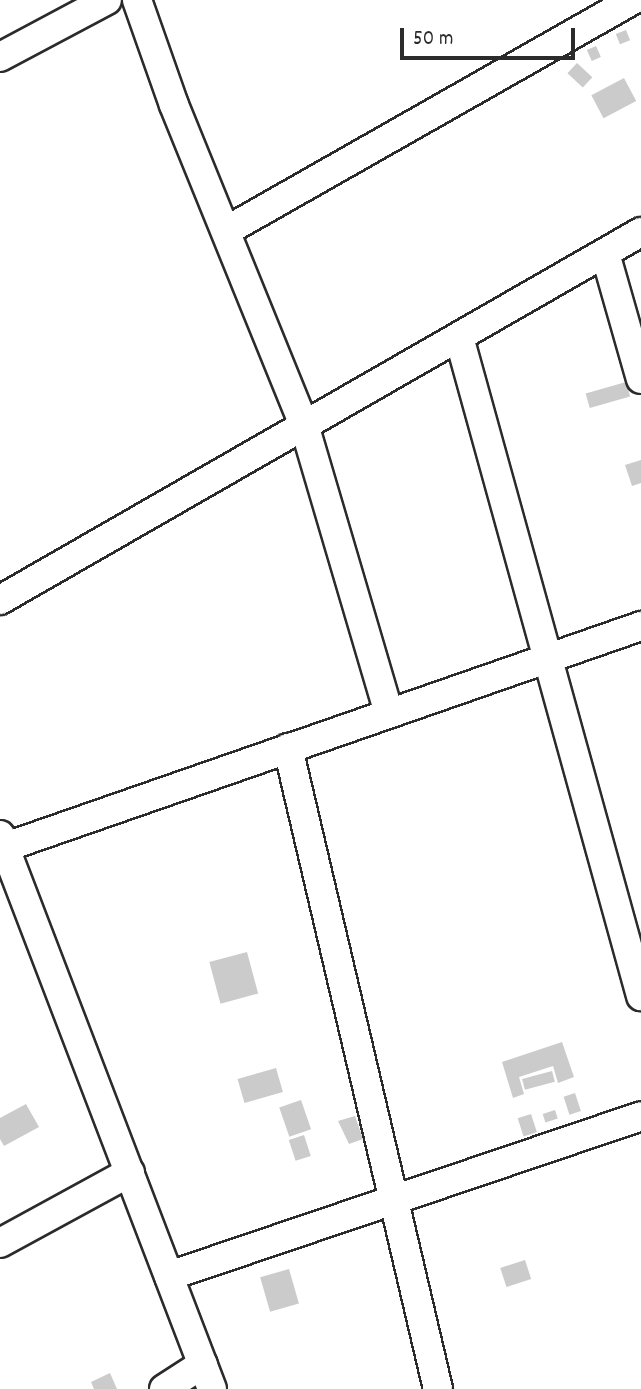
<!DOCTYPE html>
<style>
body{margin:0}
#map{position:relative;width:641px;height:1389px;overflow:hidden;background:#fff;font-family:Dekko,sans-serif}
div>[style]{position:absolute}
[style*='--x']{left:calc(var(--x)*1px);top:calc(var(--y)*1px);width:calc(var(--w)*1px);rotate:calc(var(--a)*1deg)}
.building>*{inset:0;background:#cbcbcb;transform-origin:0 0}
.roads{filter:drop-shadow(2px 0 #2b2b2b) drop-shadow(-2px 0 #2b2b2b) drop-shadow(0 2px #2b2b2b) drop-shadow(0 -2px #2b2b2b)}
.street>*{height:28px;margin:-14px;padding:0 14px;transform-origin:14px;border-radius:14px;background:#fff}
span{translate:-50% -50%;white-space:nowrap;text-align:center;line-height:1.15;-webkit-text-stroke:5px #fff;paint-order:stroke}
.scale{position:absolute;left:400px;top:28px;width:175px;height:32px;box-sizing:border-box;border:4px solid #2b2b2b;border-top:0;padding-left:9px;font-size:21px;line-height:24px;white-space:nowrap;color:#2b2b2b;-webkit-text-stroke:5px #fff;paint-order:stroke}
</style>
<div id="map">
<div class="building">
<div style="left:626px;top:30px;width:11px;height:11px;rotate:68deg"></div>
<div style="left:596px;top:46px;width:12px;height:10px;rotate:66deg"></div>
<div style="left:577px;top:63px;width:21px;height:14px;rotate:43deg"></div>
<div style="left:624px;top:78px;width:26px;height:37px;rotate:62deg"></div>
<div style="left:626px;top:382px;width:15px;height:42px;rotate:74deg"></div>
<div style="clip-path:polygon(641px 460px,641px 483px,632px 486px,625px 465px)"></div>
<div style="left:247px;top:952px;width:43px;height:39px;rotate:75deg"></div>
<div style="clip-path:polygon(562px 1042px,574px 1077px,558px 1083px,553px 1066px,519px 1077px,524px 1094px,513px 1098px,502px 1062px)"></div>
<div style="left:276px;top:1068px;width:25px;height:40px;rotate:74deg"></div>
<div style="left:552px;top:1071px;width:11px;height:31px;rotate:75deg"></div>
<div style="left:575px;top:1093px;width:19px;height:12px;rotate:72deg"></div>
<div style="left:301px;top:1100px;width:31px;height:23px;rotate:71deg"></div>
<div style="clip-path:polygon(26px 1104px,39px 1127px,4px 1146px,0 1139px,0 1118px)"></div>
<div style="left:555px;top:1110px;width:9px;height:13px;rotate:72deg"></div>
<div style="left:531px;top:1114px;width:19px;height:14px;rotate:72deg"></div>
<div style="clip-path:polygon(355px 1116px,363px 1139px,349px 1144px,338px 1121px)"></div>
<div style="left:304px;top:1135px;width:22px;height:16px;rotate:72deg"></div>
<div style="left:525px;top:1260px;width:20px;height:26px;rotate:72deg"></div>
<div style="left:289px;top:1269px;width:36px;height:30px;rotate:74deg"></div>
<div style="clip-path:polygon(110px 1373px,117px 1389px,94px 1389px,91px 1382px)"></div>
</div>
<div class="roads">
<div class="street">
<div style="--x:137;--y:0;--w:111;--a:70.6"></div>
<div style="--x:174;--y:105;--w:349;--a:67.9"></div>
<div style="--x:305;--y:428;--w:297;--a:73.6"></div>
<div style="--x:0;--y:57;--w:121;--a:-28"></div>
<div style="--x:226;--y:231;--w:468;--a:-29.6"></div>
<div style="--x:605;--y:253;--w:131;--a:74.1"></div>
<div style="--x:459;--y:337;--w:684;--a:74.56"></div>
<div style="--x:0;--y:600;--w:739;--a:-29.86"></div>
<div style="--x:288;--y:748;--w:658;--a:76.83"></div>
<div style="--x:0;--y:835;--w:593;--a:69.06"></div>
<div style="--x:0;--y:849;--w:679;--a:-19.18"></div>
<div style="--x:0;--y:1243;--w:148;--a:-28.6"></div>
<div style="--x:169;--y:1276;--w:498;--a:-18.7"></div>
<div style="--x:164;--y:1389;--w:46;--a:-32.7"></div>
</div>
</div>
<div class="scale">50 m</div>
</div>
